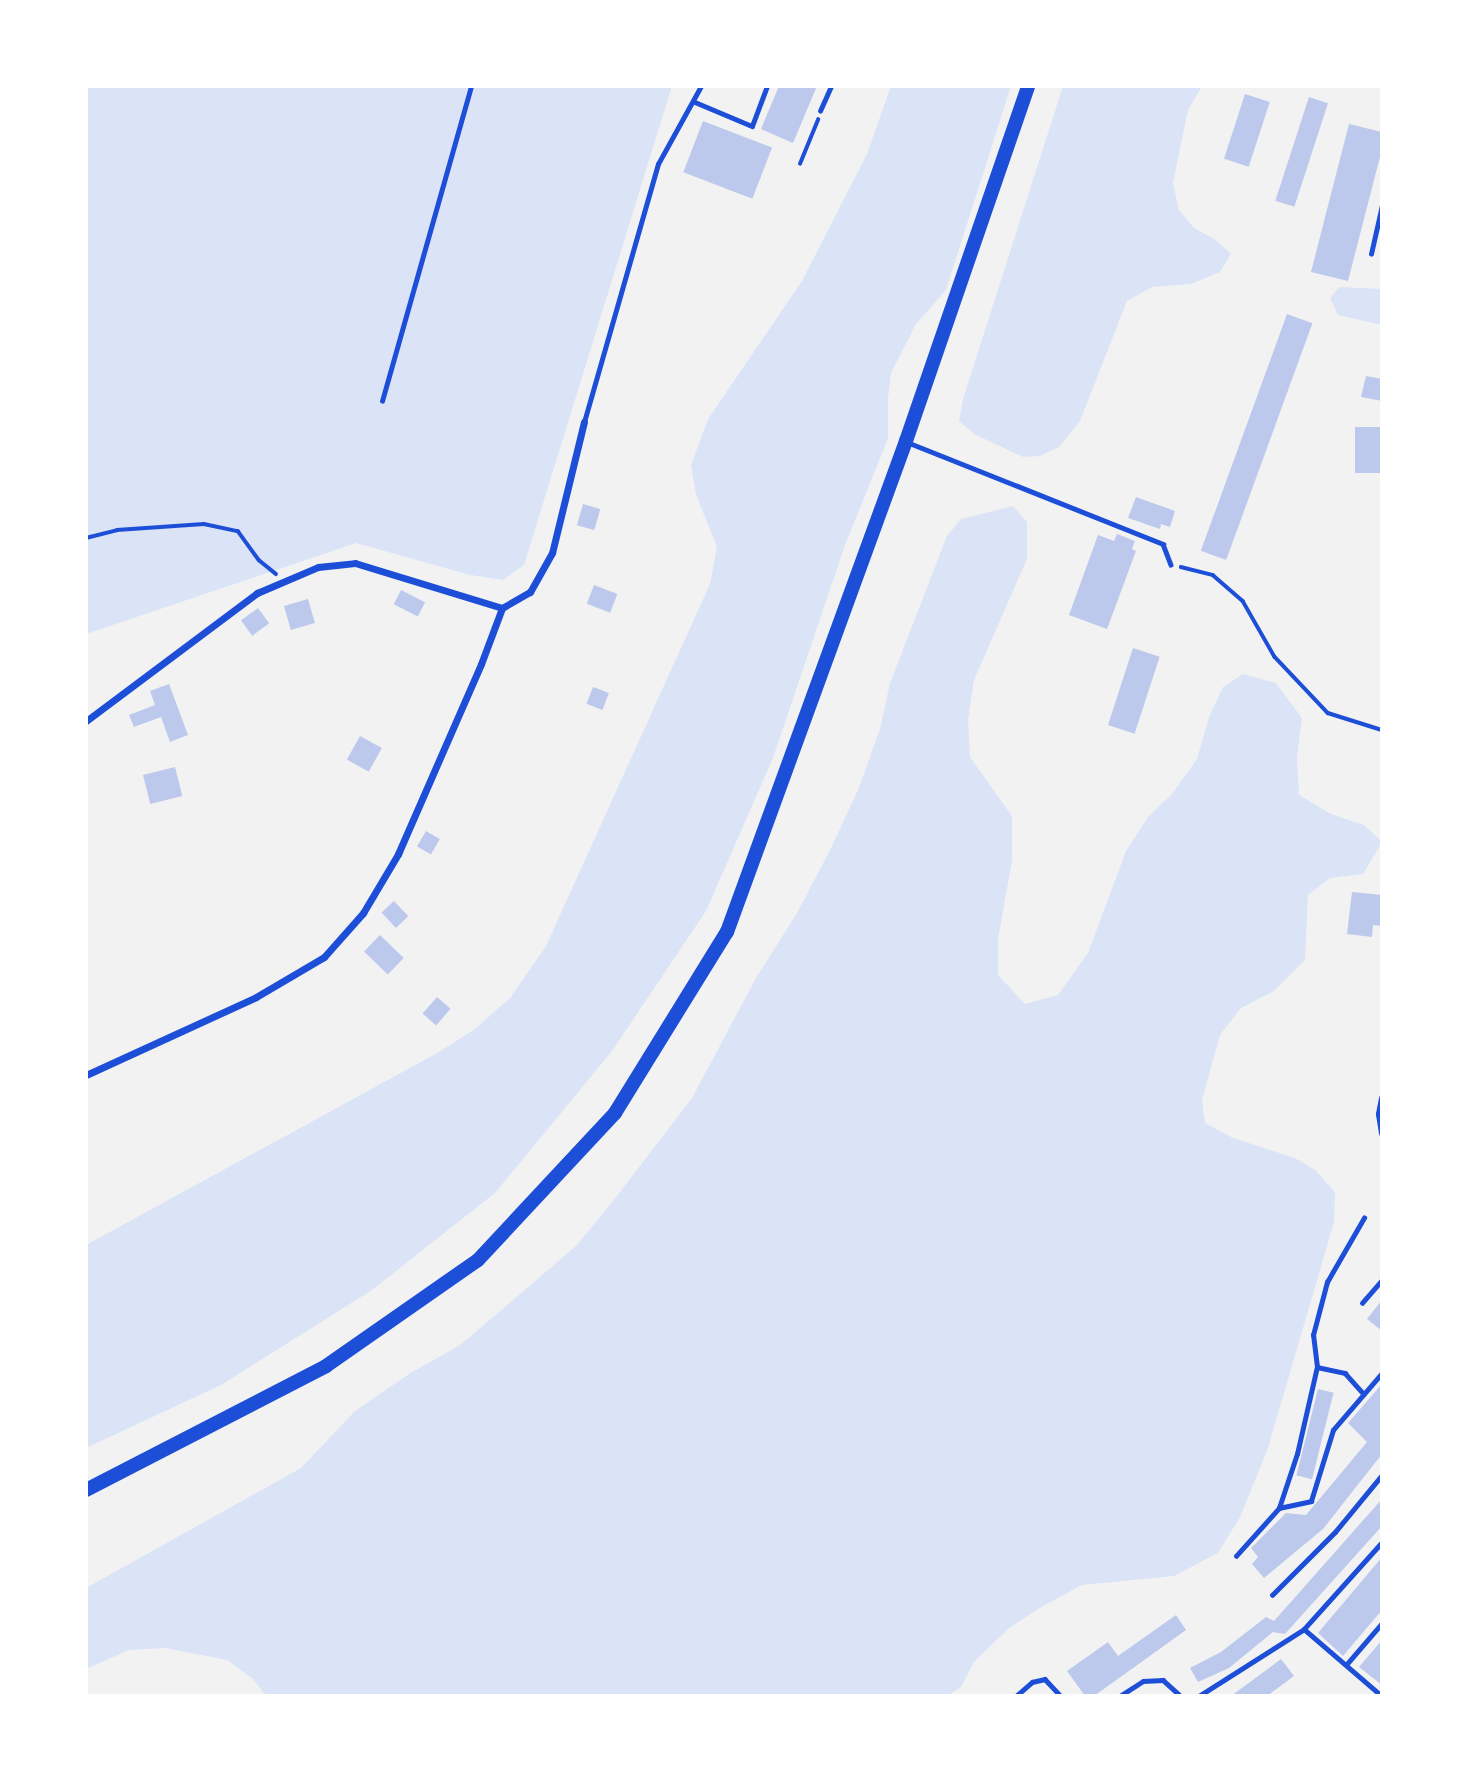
<!DOCTYPE html>
<style>
body{margin:0}
#map{position:relative;width:1468px;height:1782px;overflow:hidden;background:#f2f2f2;font-family:"Alegreya Sans",sans-serif}
div>[style]{position:absolute}
[style*='--x']{left:calc(var(--x)*1px);top:calc(var(--y)*1px);width:calc(var(--w)*1px);rotate:calc(var(--a)*1deg)}
.green>*{inset:0;background:#dbe4f7}
.building>*{inset:0;background:#bdc9ec;transform-origin:0 0}
.path>*{height:3.5px;margin:-1.75px;padding:0 1.75px;transform-origin:1.75px;border-radius:1.75px;background:#1d4ed8}
.service>*{height:4.5px;margin:-2.25px;padding:0 2.25px;transform-origin:2.25px;border-radius:2.25px;background:#1d4ed8}
.minor>*{height:7px;margin:-3.5px;padding:0 3.5px;transform-origin:3.5px;border-radius:3.5px;background:#1d4ed8}
.primary>*{height:14px;margin:-7px;padding:0 7px;transform-origin:7px;border-radius:7px;background:#1d4ed8}
span{translate:-50% -50%;white-space:nowrap;text-align:center;line-height:1.15;-webkit-text-stroke:5px #fff;paint-order:stroke}
.frame{position:absolute;inset:0;border:88px solid #fff;pointer-events:none}
</style>
<div id="map">
<div class="green">
<div style="clip-path:polygon(86px 86px,672px 86px,524px 565px,503px 580px,470px 575px,356px 543px,86px 634px)"></div>
<div style="clip-path:polygon(891px 86px,1011px 86px,946px 290px,916px 324px,891px 373px,888px 399px,888px 439px,845px 545px,773px 758px,706px 911px,612px 1051px,495px 1193px,372px 1290px,221px 1385px,86px 1448px,86px 1245px,439px 1052px,475px 1029px,510px 998px,546px 946px,710px 584px,717px 547px,696px 495px,691px 465px,708px 419px,802px 281px,867px 154px)"></div>
<div style="clip-path:polygon(1063px 86px,1202px 86px,1188px 110px,1173px 183px,1179px 210px,1194px 228px,1216px 240px,1231px 254px,1220px 272px,1191px 284px,1152px 287px,1127px 301px,1080px 421px,1059px 447px,1040px 456px,1023px 457px,974px 434px,959px 421px,963px 399px)"></div>
<div style="clip-path:polygon(1339px 287px,1382px 289px,1382px 325px,1338px 315px,1330px 298px)"></div>
<div style="clip-path:polygon(1013px 506px,1027px 522px,1027px 559px,974px 680px,968px 720px,970px 757px,1012px 816px,1012px 861px,998px 939px,998px 975px,1025px 1004px,1058px 995px,1088px 953px,1126px 851px,1148px 817px,1172px 794px,1197px 759px,1209px 717px,1223px 687px,1243px 674px,1276px 683px,1302px 718px,1297px 757px,1299px 795px,1331px 814px,1364px 825px,1382px 842px,1363px 874px,1330px 878px,1308px 895px,1305px 960px,1274px 991px,1241px 1008px,1220px 1035px,1202px 1100px,1205px 1123px,1233px 1138px,1295px 1158px,1315px 1170px,1335px 1192px,1334px 1222px,1268px 1448px,1240px 1517px,1218px 1553px,1174px 1576px,1082px 1585px,1043px 1606px,1009px 1628px,974px 1662px,961px 1687px,947px 1696px,266px 1696px,253px 1679px,227px 1660px,165px 1648px,129px 1650px,86px 1669px,86px 1588px,301px 1468px,355px 1411px,409px 1374px,460px 1345px,519px 1295px,577px 1245px,613px 1201px,692px 1098px,756px 978px,797px 913px,830px 850px,858px 790px,880px 729px,890px 683px,947px 536px,961px 519px)"></div>
</div>
<div class="building">
<div style="clip-path:polygon(779px 86px,817px 86px,793px 143px,761px 129px)"></div>
<div style="left:1245px;top:94px;width:26px;height:68px;rotate:18deg"></div>
<div style="left:1309px;top:97px;width:20px;height:109px;rotate:18deg"></div>
<div style="left:703px;top:121px;width:74px;height:55px;rotate:21deg"></div>
<div style="clip-path:polygon(1349px 124px,1382px 132px,1382px 149px,1348px 281px,1311px 272px)"></div>
<div style="left:1287px;top:314px;width:27px;height:252px;rotate:20deg"></div>
<div style="clip-path:polygon(1366px 376px,1382px 379px,1382px 401px,1361px 397px)"></div>
<div style="left:1382px;top:427px;width:46px;height:27px;rotate:90deg"></div>
<div style="clip-path:polygon(1136px 497px,1175px 511px,1170px 527px,1161px 524px,1160px 529px,1128px 518px)"></div>
<div style="left:583px;top:504px;width:18px;height:22px;rotate:16deg"></div>
<div style="clip-path:polygon(1117px 534px,1135px 541px,1132px 549px,1136px 551px,1107px 629px,1069px 615px,1098px 535px,1114px 541px)"></div>
<div style="left:594px;top:585px;width:25px;height:20px;rotate:21deg"></div>
<div style="left:401px;top:590px;width:27px;height:16px;rotate:27deg"></div>
<div style="left:308px;top:599px;width:25px;height:25px;rotate:74deg"></div>
<div style="left:258px;top:608px;width:19px;height:21px;rotate:54deg"></div>
<div style="left:1133px;top:648px;width:28px;height:81px;rotate:18deg"></div>
<div style="clip-path:polygon(169px 684px,188px 735px,170px 742px,161px 717px,134px 727px,129px 715px,155px 705px,150px 691px)"></div>
<div style="left:593px;top:687px;width:17px;height:18px;rotate:21deg"></div>
<div style="left:360px;top:736px;width:25px;height:27px;rotate:29deg"></div>
<div style="left:175px;top:767px;width:30px;height:33px;rotate:76deg"></div>
<div style="left:426px;top:831px;width:16px;height:18px;rotate:30deg"></div>
<div style="clip-path:polygon(1352px 892px,1382px 895px,1381px 926px,1373px 925px,1372px 937px,1347px 934px)"></div>
<div style="left:394px;top:901px;width:21px;height:17px;rotate:47deg"></div>
<div style="left:380px;top:935px;width:33px;height:23px;rotate:44deg"></div>
<div style="left:437px;top:997px;width:18px;height:22px;rotate:41deg"></div>
<div style="clip-path:polygon(1382px 1300px,1382px 1331px,1367px 1319px)"></div>
<div style="clip-path:polygon(1382px 1384px,1382px 1454px,1323px 1529px,1264px 1578px,1252px 1564px,1258px 1557px,1251px 1548px,1286px 1513px,1306px 1515px,1367px 1442px,1348px 1423px)"></div>
<div style="left:1318px;top:1389px;width:16px;height:89px;rotate:14deg"></div>
<div style="clip-path:polygon(1382px 1499px,1382px 1526px,1285px 1634px,1273px 1632px,1229px 1668px,1198px 1682px,1190px 1668px,1221px 1652px,1266px 1617px,1274px 1621px)"></div>
<div style="clip-path:polygon(1382px 1557px,1382px 1610px,1343px 1656px,1318px 1633px)"></div>
<div style="clip-path:polygon(1176px 1615px,1186px 1630px,1094px 1696px,1085px 1696px,1067px 1671px,1108px 1642px,1118px 1656px)"></div>
<div style="clip-path:polygon(1382px 1640px,1382px 1685px,1359px 1667px)"></div>
<div style="clip-path:polygon(1281px 1659px,1294px 1676px,1267px 1696px,1231px 1696px)"></div>
</div>
<div class="path">
<div style="--x:800;--y:164;--w:48;--a:-67.8"></div>
<div style="--x:86;--y:538;--w:32;--a:-14"></div>
<div style="--x:117;--y:530;--w:87;--a:-3.9"></div>
<div style="--x:204;--y:524;--w:35;--a:12"></div>
<div style="--x:238;--y:531;--w:36;--a:54"></div>
<div style="--x:259;--y:560;--w:22;--a:39"></div>
<div style="--x:1181;--y:567;--w:33;--a:14"></div>
<div style="--x:1213;--y:575;--w:40;--a:41"></div>
<div style="--x:1243;--y:601;--w:64;--a:60.3"></div>
<div style="--x:1275;--y:657;--w:77;--a:46.6"></div>
<div style="--x:1328;--y:713;--w:57;--a:17.5"></div>
</div>
<div class="service">
<div style="--x:695;--y:102;--w:62;--a:22.8"></div>
<div style="--x:752;--y:126;--w:43;--a:-69.4"></div>
<div style="--x:820;--y:111;--w:27;--a:-66"></div>
<div style="--x:1371;--y:254;--w:50;--a:-77.3"></div>
<div style="--x:382;--y:401;--w:327;--a:-74.2"></div>
<div style="--x:584;--y:422;--w:268;--a:-74"></div>
<div style="--x:658;--y:164;--w:89;--a:-61.1"></div>
<div style="--x:907;--y:442;--w:276;--a:21.7"></div>
<div style="--x:1163;--y:544;--w:22;--a:69"></div>
<div style="--x:1362;--y:1303;--w:30;--a:-49"></div>
<div style="--x:1317;--y:1367;--w:29;--a:12"></div>
<div style="--x:1345;--y:1373;--w:28;--a:48"></div>
<div style="--x:1279;--y:1508;--w:33;--a:-12"></div>
<div style="--x:1311;--y:1501;--w:74;--a:-72.8"></div>
<div style="--x:1333;--y:1430;--w:75;--a:-49.3"></div>
<div style="--x:1236;--y:1556;--w:64;--a:-48.1"></div>
<div style="--x:1279;--y:1508;--w:57;--a:-71.6"></div>
<div style="--x:1297;--y:1454;--w:89;--a:-77.1"></div>
<div style="--x:1317;--y:1367;--w:32;--a:-97"></div>
<div style="--x:1313;--y:1335;--w:55;--a:-75.2"></div>
<div style="--x:1327;--y:1282;--w:74;--a:-60"></div>
<div style="--x:1272;--y:1595;--w:89;--a:-45"></div>
<div style="--x:1335;--y:1532;--w:74;--a:-50.5"></div>
<div style="--x:1304;--y:1629;--w:103;--a:40.7"></div>
<div style="--x:1346;--y:1665;--w:55;--a:-49.4"></div>
<div style="--x:1016;--y:1696;--w:21;--a:-41"></div>
<div style="--x:1032;--y:1682;--w:13;--a:-13"></div>
<div style="--x:1045;--y:1679;--w:23;--a:47"></div>
<div style="--x:1120;--y:1696;--w:27;--a:-33"></div>
<div style="--x:1143;--y:1681;--w:20;--a:-3"></div>
<div style="--x:1163;--y:1680;--w:24;--a:42"></div>
<div style="--x:1199;--y:1696;--w:125;--a:-32.5"></div>
<div style="--x:1304;--y:1629;--w:117;--a:-48.1"></div>
</div>
<div class="minor">
<div style="--x:86;--y:721;--w:214;--a:-36.8"></div>
<div style="--x:257;--y:593;--w:66;--a:-23.1"></div>
<div style="--x:318;--y:567;--w:37;--a:-6"></div>
<div style="--x:355;--y:563;--w:154;--a:17"></div>
<div style="--x:86;--y:1075;--w:187;--a:-24.6"></div>
<div style="--x:256;--y:997;--w:79;--a:-30.5"></div>
<div style="--x:324;--y:957;--w:59;--a:-48.4"></div>
<div style="--x:363;--y:913;--w:69;--a:-59.3"></div>
<div style="--x:398;--y:854;--w:207;--a:-66.4"></div>
<div style="--x:481;--y:664;--w:60;--a:-69.4"></div>
<div style="--x:502;--y:608;--w:32;--a:-30"></div>
<div style="--x:530;--y:592;--w:45;--a:-60.6"></div>
<div style="--x:552;--y:553;--w:135;--a:-76.3"></div>
<div style="--x:1382;--y:1098;--w:16;--a:101"></div>
<div style="--x:1379;--y:1114;--w:19;--a:81"></div>
</div>
<div class="primary">
<div style="--x:86;--y:1490;--w:270;--a:-27.3"></div>
<div style="--x:326;--y:1366;--w:185;--a:-34.9"></div>
<div style="--x:478;--y:1260;--w:201;--a:-47"></div>
<div style="--x:615;--y:1113;--w:213;--a:-58.3"></div>
<div style="--x:727;--y:932;--w:523;--a:-69.97"></div>
<div style="--x:906;--y:441;--w:375;--a:-71"></div>
</div>
<div class="frame"></div>
</div>
